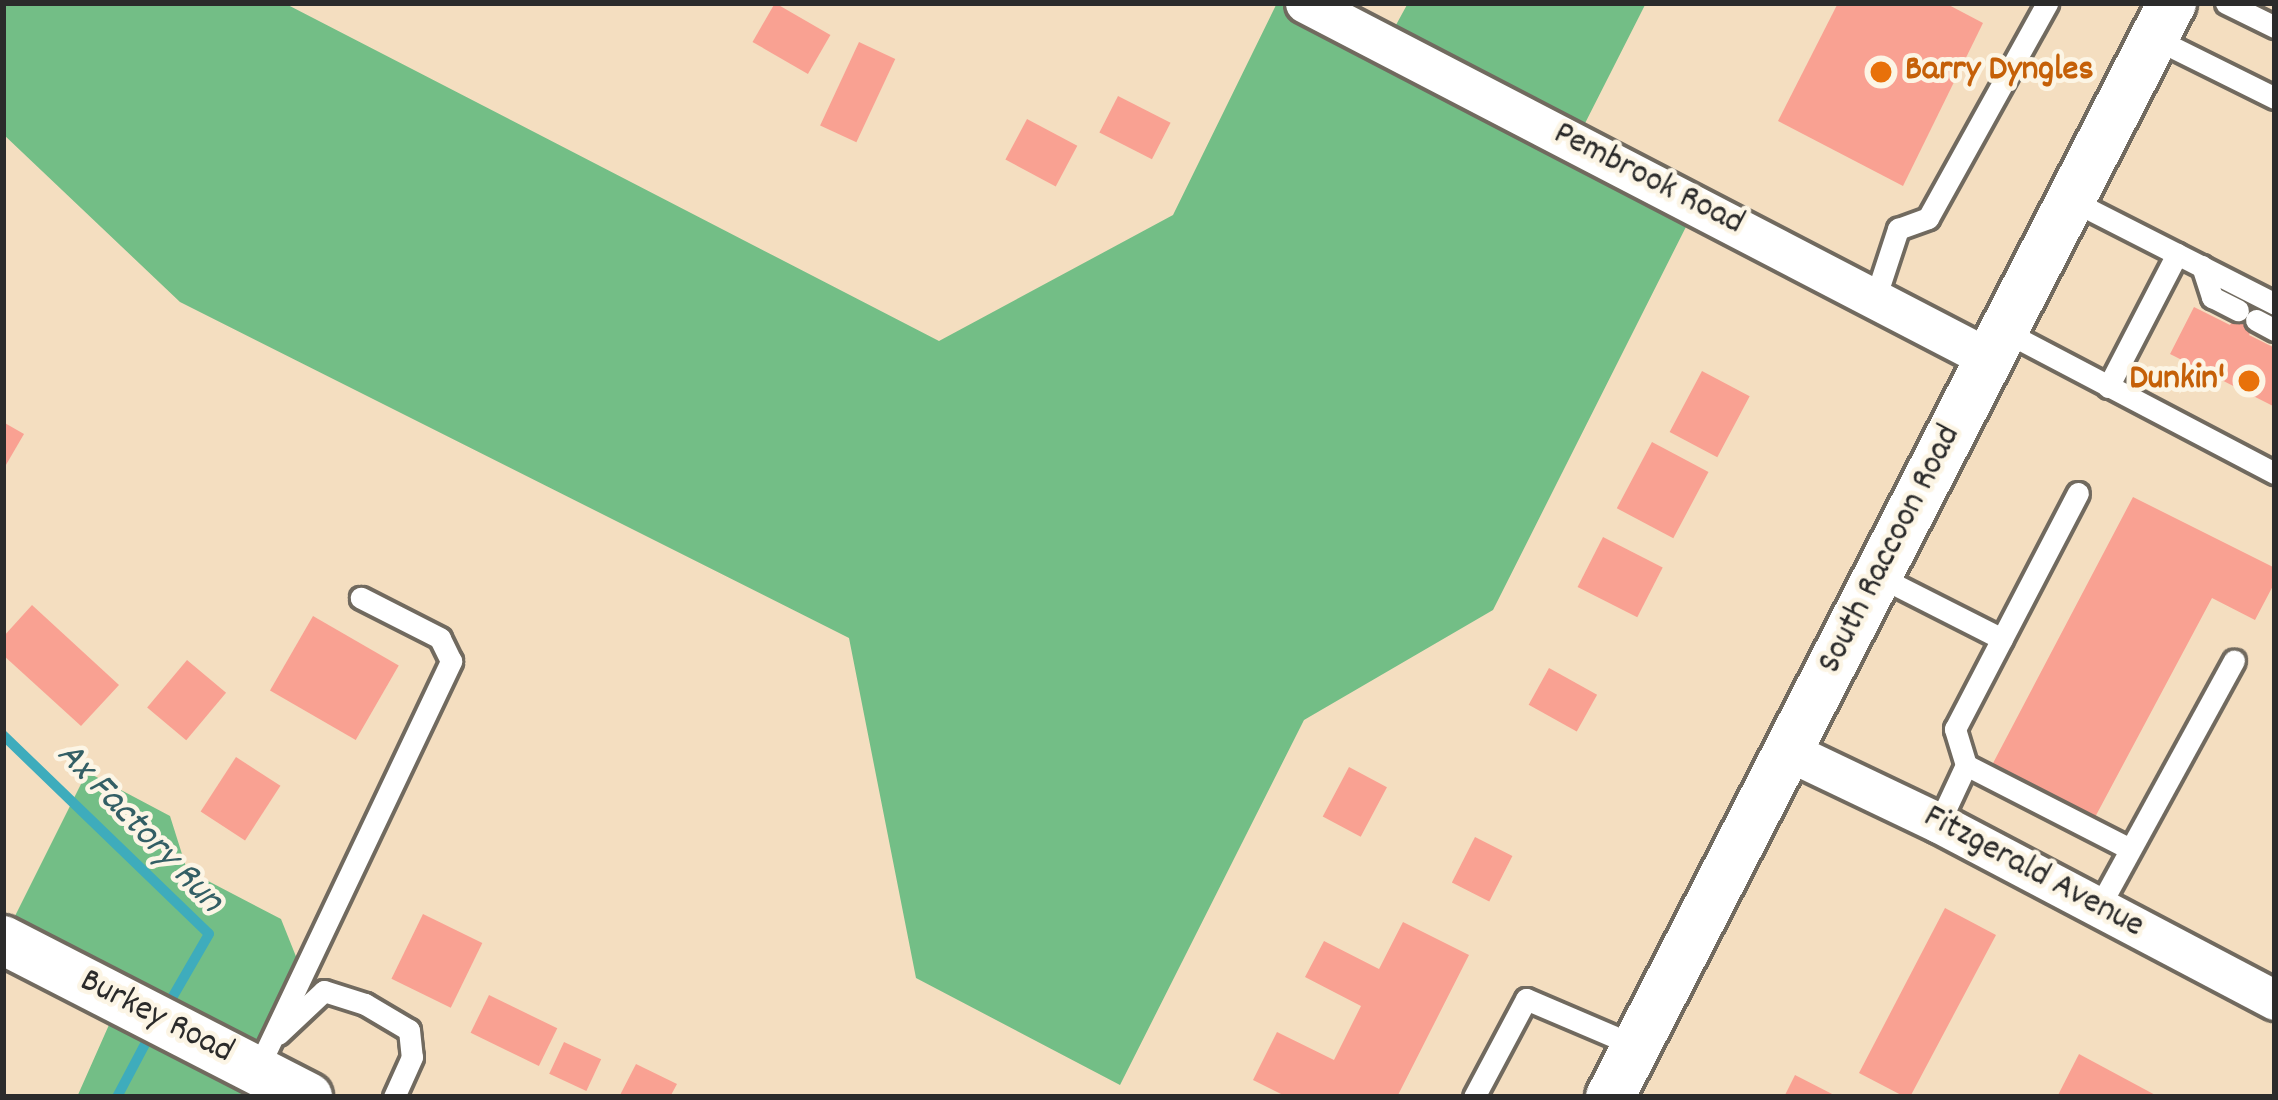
<!DOCTYPE html>
<style>
body{margin:0}
#map{position:relative;width:2278px;height:1100px;overflow:hidden;background:#f4dec0;font-family:Dekko,sans-serif}
div>[style]{position:absolute}
[style*='--x']{left:calc(var(--x)*1px);top:calc(var(--y)*1px);width:calc(var(--w)*1px);rotate:calc(var(--a)*1deg)}
.forest>*{inset:0;background:#73be86}
.stream>*{height:10px;margin:-5px;padding:0 5px;transform-origin:5px;border-radius:5px;background:#3eacbc}
.building>*{inset:0;background:#f9a192;transform-origin:0 0}
.roads{filter:drop-shadow(3px 0 #716a5f) drop-shadow(-3px 0 #716a5f) drop-shadow(0 3px #716a5f) drop-shadow(0 -3px #716a5f)}
.service>*{height:21px;margin:-10.5px;padding:0 10.5px;transform-origin:10.5px;border-radius:10.5px;background:#fff}
.minor>*{height:39px;margin:-19.5px;padding:0 19.5px;transform-origin:19.5px;border-radius:19.5px;background:#fff}
.tertiary>*{height:48px;margin:-24px;padding:0 24px;transform-origin:24px;border-radius:24px;background:#fff}
.dots>*{width:33px;height:33px;translate:-50% -50%;box-sizing:border-box;border:6px solid #fcf5e5;border-radius:50%}
span{translate:-50% -50%;white-space:nowrap;text-align:center;line-height:1.15;-webkit-text-stroke:9px #fcf5e5;paint-order:stroke}
.food-label{font-size:36px;color:#c56008;font-weight:700}
.left{translate:0 -50%;text-align:left}
.right{translate:-100% -50%;text-align:right}
.street-label{font-size:36px;color:#2b2b2b}
.water-label{font-size:39px;color:#335f65;font-style:italic}
.frame{position:absolute;inset:0;border:6px solid #2b2b2b;pointer-events:none}
</style>
<div id="map">
<div class="forest">
<div style="clip-path:polygon(3px 3px,284px 3px,939px 341px,1173px 215px,1277px 3px,1305px 3px,1385px 45px,1408px 3px,1646px 3px,1575px 143px,1697px 205px,1493px 610px,1304px 720px,1120px 1085px,916px 978px,849px 638px,180px 302px,3px 134px)"></div>
<div style="clip-path:polygon(87px 772px,170px 816px,187px 870px,281px 919px,297px 959px,247px 1064px,259px 1097px,77px 1097px,120px 1000px,3px 940px)"></div>
</div>
<div class="stream">
<div style="--x:3;--y:735;--w:286;--a:44"></div>
<div style="--x:209;--y:934;--w:88;--a:120.1"></div>
<div style="--x:117;--y:1097;--w:75;--a:-62.1"></div>
</div>
<div class="building">
<div style="left:775px;top:3px;width:64px;height:45px;rotate:30deg"></div>
<div style="clip-path:polygon(1838px 3px,1945px 3px,1983px 23px,1903px 186px,1778px 121px)"></div>
<div style="left:859px;top:42px;width:40px;height:92px;rotate:25deg"></div>
<div style="left:1118px;top:96px;width:59px;height:41px;rotate:27deg"></div>
<div style="left:1027px;top:119px;width:57px;height:46px;rotate:28deg"></div>
<div style="clip-path:polygon(2194px 307px,2230px 325px,2240px 307px,2258px 316px,2249px 335px,2275px 348px,2275px 407px,2170px 354px)"></div>
<div style="left:1702px;top:371px;width:54px;height:69px;rotate:28deg"></div>
<div style="clip-path:polygon(3px 422px,24px 434px,3px 470px)"></div>
<div style="left:1652px;top:442px;width:64px;height:75px;rotate:28deg"></div>
<div style="clip-path:polygon(2133px 497px,2275px 568px,2275px 582px,2255px 620px,2212px 598px,2093px 821px,1991px 767px)"></div>
<div style="left:1603px;top:537px;width:67px;height:56px;rotate:27deg"></div>
<div style="clip-path:polygon(32px 605px,119px 685px,81px 726px,3px 655px,3px 637px)"></div>
<div style="left:313px;top:616px;width:99px;height:86px;rotate:30deg"></div>
<div style="left:187px;top:660px;width:51px;height:62px;rotate:40deg"></div>
<div style="left:1549px;top:668px;width:55px;height:42px;rotate:29deg"></div>
<div style="left:236px;top:757px;width:53px;height:65px;rotate:33deg"></div>
<div style="left:1349px;top:767px;width:43px;height:56px;rotate:28deg"></div>
<div style="left:1475px;top:837px;width:42px;height:51px;rotate:27deg"></div>
<div style="clip-path:polygon(1945px 908px,1996px 935px,1910px 1097px,1905px 1097px,1859px 1073px)"></div>
<div style="left:423px;top:914px;width:66px;height:72px;rotate:26deg"></div>
<div style="clip-path:polygon(1403px 922px,1469px 955px,1397px 1097px,1287px 1097px,1253px 1080px,1277px 1032px,1334px 1060px,1361px 1006px,1305px 977px,1324px 941px,1379px 969px)"></div>
<div style="left:489px;top:995px;width:76px;height:42px;rotate:26deg"></div>
<div style="left:564px;top:1042px;width:41px;height:35px;rotate:25deg"></div>
<div style="clip-path:polygon(2079px 1054px,2159px 1097px,2057px 1097px)"></div>
<div style="clip-path:polygon(636px 1064px,677px 1084px,670px 1097px,619px 1097px)"></div>
<div style="clip-path:polygon(1795px 1075px,1838px 1097px,1784px 1097px)"></div>
</div>
<div class="roads">
<div class="service">
<div style="--x:2226;--y:3;--w:55;--a:26.1"></div>
<div style="--x:2154;--y:38;--w:135;--a:26.4"></div>
<div style="--x:2071;--y:200;--w:229;--a:27"></div>
<div style="--x:2202;--y:266;--w:33;--a:72"></div>
<div style="--x:2212;--y:297;--w:29;--a:27"></div>
<div style="--x:1876;--y:296;--w:71;--a:-71.8"></div>
<div style="--x:1898;--y:229;--w:32;--a:-20"></div>
<div style="--x:1928;--y:218;--w:246;--a:-61"></div>
<div style="--x:2256;--y:320;--w:21;--a:28"></div>
<div style="--x:2004;--y:331;--w:306;--a:27.7"></div>
<div style="--x:2108;--y:387;--w:150;--a:-62.6"></div>
<div style="--x:1878;--y:576;--w:139;--a:26.9"></div>
<div style="--x:1966;--y:765;--w:38;--a:-107"></div>
<div style="--x:1955;--y:729;--w:266;--a:-62.5"></div>
<div style="--x:1939;--y:823;--w:64;--a:-65"></div>
<div style="--x:1966;--y:765;--w:184;--a:27.1"></div>
<div style="--x:2099;--y:907;--w:281;--a:-61.3"></div>
<div style="--x:278;--y:1034;--w:63;--a:-43.1"></div>
<div style="--x:324;--y:991;--w:43;--a:17.6"></div>
<div style="--x:365;--y:1004;--w:51;--a:30.6"></div>
<div style="--x:409;--y:1030;--w:27;--a:84"></div>
<div style="--x:412;--y:1057;--w:44;--a:114.2"></div>
<div style="--x:257;--y:1070;--w:453;--a:-64.6"></div>
<div style="--x:451;--y:661;--w:25;--a:-116"></div>
<div style="--x:440;--y:638;--w:89;--a:-153.1"></div>
<div style="--x:1474;--y:1097;--w:111;--a:-62"></div>
<div style="--x:1526;--y:999;--w:120;--a:23.1"></div>
</div>
<div class="minor">
<div style="--x:1305;--y:3;--w:772;--a:27.46"></div>
<div style="--x:1788;--y:751;--w:167;--a:25.5"></div>
<div style="--x:1939;--y:823;--w:380;--a:27.8"></div>
</div>
<div class="tertiary">
<div style="--x:3;--y:940;--w:343;--a:27.2"></div>
<div style="--x:1610;--y:1097;--w:1230;--a:-62.81"></div>
</div>
</div>
<div class="dots">
<div style="left:1881px;top:72px;background:#e8710a"></div>
<div style="left:2249px;top:381px;background:#e8710a"></div>
</div>
<div class="food-label">
<span class="left" style="left:1905px;top:72px">Barry Dyngles</span>
<span class="right" style="left:2225px;top:381px">Dunkin'</span>
</div>
<div class="street-label">
<span style="left:1648px;top:180px;rotate:27deg">Pembrook Road</span>
<span style="left:1891px;top:550px;rotate:-63deg">South Raccoon Road</span>
<span style="left:2033px;top:873px;rotate:28deg">Fitzgerald Avenue</span>
<span style="left:156px;top:1018px;rotate:27deg">Burkey Road</span>
</div>
<div class="water-label">
<span style="left:138px;top:829px;rotate:46deg">Ax Factory Run</span>
</div>
<div class="frame"></div>
</div>
